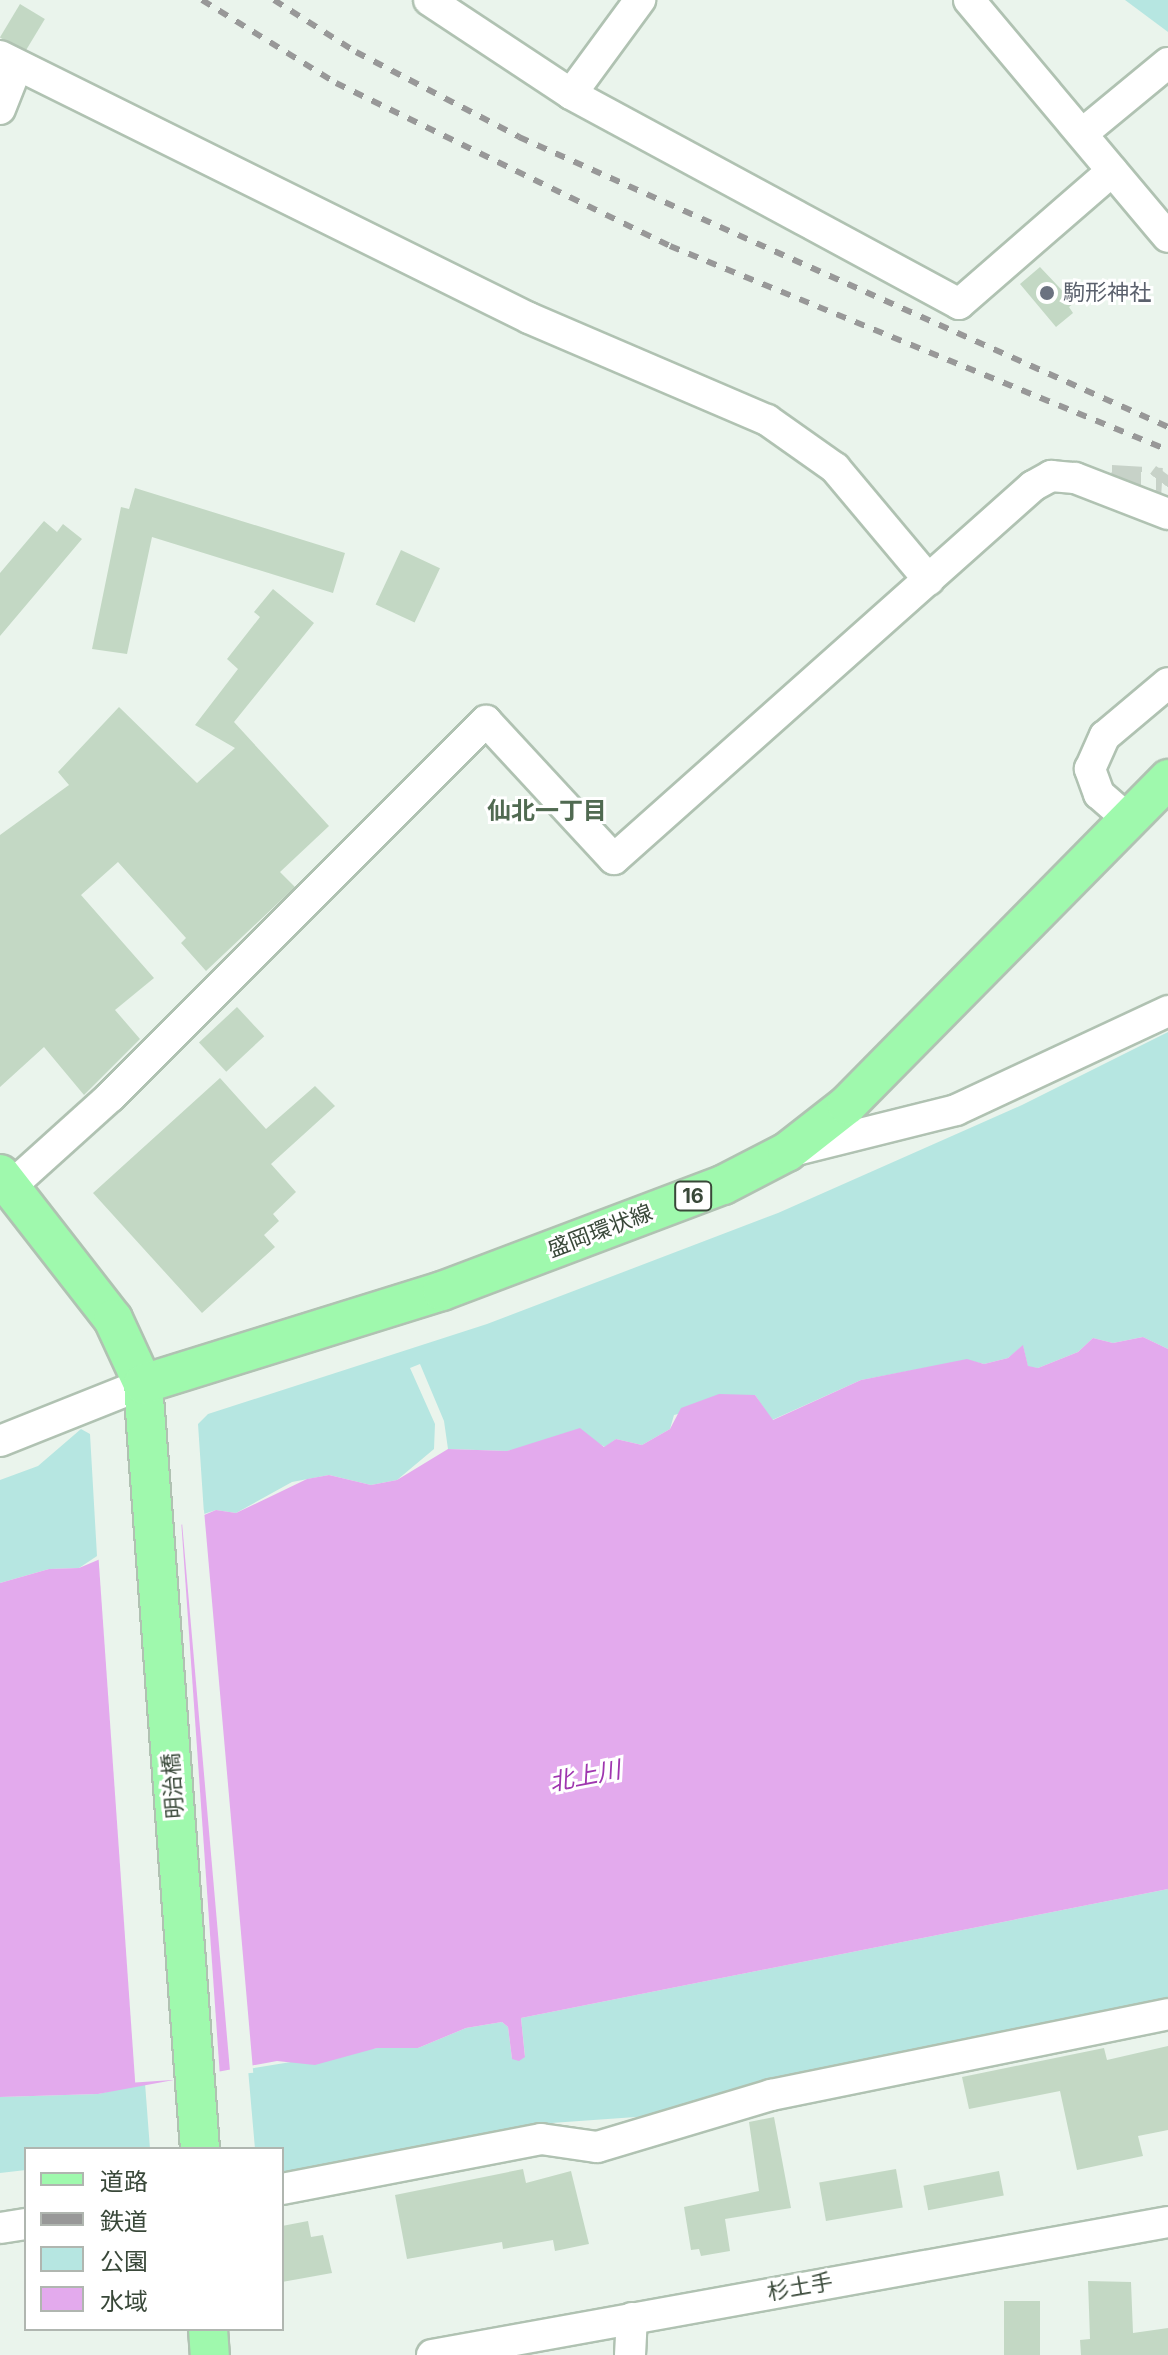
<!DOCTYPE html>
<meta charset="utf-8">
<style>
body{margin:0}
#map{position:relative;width:1168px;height:2355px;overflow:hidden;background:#eaf4ec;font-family:Inter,"Noto Sans JP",sans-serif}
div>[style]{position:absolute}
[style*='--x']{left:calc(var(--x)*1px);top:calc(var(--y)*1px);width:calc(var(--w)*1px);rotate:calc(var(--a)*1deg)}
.green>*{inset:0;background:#b6e6e1}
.water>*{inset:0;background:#e3aaed}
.pier>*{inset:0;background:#eaf4ec;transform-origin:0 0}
.building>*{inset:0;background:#c3d8c4;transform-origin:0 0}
.minor-tunnel>*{height:30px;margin-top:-15px;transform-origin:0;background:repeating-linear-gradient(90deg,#c7d2c8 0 30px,transparent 0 45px)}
.roads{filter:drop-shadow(2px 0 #b0c2b2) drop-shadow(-2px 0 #b0c2b2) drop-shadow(0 2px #b0c2b2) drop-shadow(0 -2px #b0c2b2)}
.minor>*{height:30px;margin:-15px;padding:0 15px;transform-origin:15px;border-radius:15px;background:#fff}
.major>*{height:38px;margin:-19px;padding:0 19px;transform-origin:19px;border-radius:19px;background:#9ff9ad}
.rail>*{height:6px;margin-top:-3px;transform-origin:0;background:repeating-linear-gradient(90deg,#989898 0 10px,transparent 0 20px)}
.dots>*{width:22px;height:22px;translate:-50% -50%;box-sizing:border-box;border:4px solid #fff;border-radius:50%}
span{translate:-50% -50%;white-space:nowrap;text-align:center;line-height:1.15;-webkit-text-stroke:6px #fff;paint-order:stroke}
.shield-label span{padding:2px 6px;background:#fff;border:2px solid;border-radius:6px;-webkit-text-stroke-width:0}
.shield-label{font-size:20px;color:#394839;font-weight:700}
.worship-label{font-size:22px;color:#5b616d}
.left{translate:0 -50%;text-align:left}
.street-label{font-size:22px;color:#394839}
.neighbourhood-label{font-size:24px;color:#506a51;font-weight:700}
.water-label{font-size:24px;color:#9f36af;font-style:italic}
.legend{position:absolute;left:24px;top:2147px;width:260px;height:184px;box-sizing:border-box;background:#fff;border:2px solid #b0b6b0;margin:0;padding:10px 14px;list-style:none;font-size:24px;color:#394839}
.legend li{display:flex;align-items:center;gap:16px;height:40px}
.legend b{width:40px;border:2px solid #b0b6b0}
</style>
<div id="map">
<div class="green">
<div style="clip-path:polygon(1125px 0,1168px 0,1168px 32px)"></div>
<div style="clip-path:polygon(1168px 1032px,1168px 1349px,1143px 1337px,1113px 1343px,1093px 1338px,1078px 1352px,1038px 1368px,1028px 1367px,1023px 1346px,1008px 1358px,984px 1364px,967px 1360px,861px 1380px,772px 1420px,755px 1395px,674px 1415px,670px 1429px,642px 1445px,616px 1439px,605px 1447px,592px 1440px,507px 1451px,448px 1449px,444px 1421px,420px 1364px,410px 1368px,435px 1424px,434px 1449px,397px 1480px,371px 1485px,329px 1475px,292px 1482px,236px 1513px,216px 1510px,204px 1514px,198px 1424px,208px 1414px,487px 1324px,778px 1213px,1022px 1105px)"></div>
<div style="clip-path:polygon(81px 1429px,90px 1434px,97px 1556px,79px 1568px,49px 1569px,0 1583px,0 1480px,38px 1466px)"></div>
<div style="clip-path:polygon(1168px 1889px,1168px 1999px,772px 2079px,650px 2116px,537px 2124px,282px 2177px,282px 2149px,255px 2149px,248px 2069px,377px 2048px,418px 2048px,466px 2028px,502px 2022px,508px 2027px,512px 2059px,525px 2056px,521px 2018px)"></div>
<div style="clip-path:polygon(145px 2083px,150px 2149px,26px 2149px,26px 2170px,0 2173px,0 2097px,98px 2094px)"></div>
</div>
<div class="water">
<div style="clip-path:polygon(1143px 1337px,1168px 1349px,1168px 1889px,521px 2018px,525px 2057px,519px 2061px,512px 2059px,508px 2027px,502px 2022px,466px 2028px,418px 2048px,377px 2048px,315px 2065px,277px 2061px,98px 2094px,0 2097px,0 1583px,49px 1569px,79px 1568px,216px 1510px,236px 1513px,307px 1479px,329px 1475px,371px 1485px,397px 1480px,448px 1449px,507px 1451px,580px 1428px,604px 1447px,616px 1439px,642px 1445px,670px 1429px,681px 1408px,719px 1394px,755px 1395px,773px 1420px,861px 1380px,967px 1359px,984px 1364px,1008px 1358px,1023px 1345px,1028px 1366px,1038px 1368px,1078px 1352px,1093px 1338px,1113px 1343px)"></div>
</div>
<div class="pier">
<div style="left:204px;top:1510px;width:565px;height:23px;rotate:85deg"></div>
<div style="left:181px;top:1519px;width:559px;height:85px;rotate:86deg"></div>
</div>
<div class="building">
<div style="left:20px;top:4px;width:29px;height:39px;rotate:31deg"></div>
<div style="clip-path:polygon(1040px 267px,1074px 303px,1069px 307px,1073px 313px,1056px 327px,1020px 284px)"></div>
<div style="clip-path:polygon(135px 488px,345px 553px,333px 593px,152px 537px,127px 654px,92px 649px,121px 507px,129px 509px)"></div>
<div style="clip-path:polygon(44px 521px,57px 532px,63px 524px,82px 539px,0 636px,0 573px)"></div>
<div style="left:401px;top:550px;width:43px;height:60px;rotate:25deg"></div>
<div style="clip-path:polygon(273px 589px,314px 623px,234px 722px,329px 826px,280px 872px,295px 887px,206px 971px,181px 943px,186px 938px,118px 862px,81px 895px,154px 978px,115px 1010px,140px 1039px,84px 1095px,44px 1047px,0 1087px,0 835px,69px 785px,58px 772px,119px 707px,197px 783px,235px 748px,195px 725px,238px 669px,227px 659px,260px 617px,254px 612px)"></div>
<div style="left:237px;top:1007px;width:40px;height:52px;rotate:47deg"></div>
<div style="clip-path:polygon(220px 1078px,266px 1129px,315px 1086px,335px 1106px,271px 1164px,296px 1192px,273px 1214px,279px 1221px,264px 1235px,275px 1247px,202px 1313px,93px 1193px)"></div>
<div style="clip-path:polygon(1168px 2046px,1168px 2130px,1138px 2136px,1143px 2156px,1077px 2170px,1060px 2091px,969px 2109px,962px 2077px,1104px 2048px,1107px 2060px)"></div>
<div style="clip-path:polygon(774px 2117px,791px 2208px,725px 2219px,730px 2251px,701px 2256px,699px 2249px,691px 2250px,684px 2207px,759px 2191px,749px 2122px)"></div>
<div style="clip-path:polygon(523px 2169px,526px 2183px,571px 2171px,589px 2244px,555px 2251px,553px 2240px,503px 2249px,502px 2242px,407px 2259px,395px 2195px)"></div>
<div style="left:896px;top:2169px;width:39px;height:78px;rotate:80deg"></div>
<div style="left:999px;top:2171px;width:25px;height:77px;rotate:79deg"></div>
<div style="clip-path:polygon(308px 2221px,311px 2237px,323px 2235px,332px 2273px,282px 2282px,282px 2226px)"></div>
<div style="clip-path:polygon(1088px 2281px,1131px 2282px,1133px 2333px,1168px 2328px,1168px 2355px,1081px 2355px,1080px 2340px,1090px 2339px)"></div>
<div style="left:1004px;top:2301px;width:36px;height:54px"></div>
</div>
<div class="minor-tunnel">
<div style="--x:1111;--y:480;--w:51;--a:3.4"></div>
<div style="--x:1162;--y:483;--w:10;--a:-53"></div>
</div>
<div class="roads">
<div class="minor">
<div style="--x:429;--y:0;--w:170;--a:33.5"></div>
<div style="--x:571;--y:94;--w:441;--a:28.4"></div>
<div style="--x:959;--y:304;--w:203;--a:-41"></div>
<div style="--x:969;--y:0;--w:309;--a:50"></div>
<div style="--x:0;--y:56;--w:590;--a:26.35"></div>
<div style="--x:529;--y:318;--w:259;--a:23.2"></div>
<div style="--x:767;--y:420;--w:83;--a:35.2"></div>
<div style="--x:835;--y:468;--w:146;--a:50"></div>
<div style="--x:571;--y:94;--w:117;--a:-53.7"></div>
<div style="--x:0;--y:109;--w:46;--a:-68.4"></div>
<div style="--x:1083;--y:133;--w:110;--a:-39.5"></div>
<div style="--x:1130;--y:821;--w:41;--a:-138.9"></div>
<div style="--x:1099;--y:794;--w:27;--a:-110"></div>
<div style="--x:1090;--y:769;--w:36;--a:-66"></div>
<div style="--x:1105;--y:736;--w:82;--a:-40.1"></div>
<div style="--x:792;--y:1151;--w:169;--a:-14"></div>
<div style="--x:956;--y:1110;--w:234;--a:-25"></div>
<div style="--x:9;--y:1188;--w:136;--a:-42"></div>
<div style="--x:110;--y:1097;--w:532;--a:-45"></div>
<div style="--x:486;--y:721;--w:188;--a:47.2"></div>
<div style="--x:614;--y:859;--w:561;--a:-41.68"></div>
<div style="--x:1033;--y:486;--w:21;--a:-29"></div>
<div style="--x:1051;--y:476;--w:24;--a:5"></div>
<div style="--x:1075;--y:478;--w:100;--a:21.2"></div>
<div style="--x:0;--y:1441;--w:154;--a:-21.7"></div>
<div style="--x:282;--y:2189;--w:264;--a:-10.9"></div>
<div style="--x:541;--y:2139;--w:57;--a:8.1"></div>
<div style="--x:597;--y:2147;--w:182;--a:-16.6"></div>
<div style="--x:771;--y:2095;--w:405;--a:-11.5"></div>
<div style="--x:0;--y:2228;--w:26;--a:-9"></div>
<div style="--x:432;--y:2355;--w:748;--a:-10.24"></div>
<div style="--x:630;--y:2355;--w:37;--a:-87"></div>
</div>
<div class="major">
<div style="--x:0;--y:1174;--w:184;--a:52.1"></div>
<div style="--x:113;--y:1319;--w:72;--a:65.2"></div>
<div style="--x:143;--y:1384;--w:767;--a:85.74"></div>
<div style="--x:143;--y:1384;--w:313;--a:-17.3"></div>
<div style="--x:442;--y:1291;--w:300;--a:-20.7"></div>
<div style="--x:723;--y:1185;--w:72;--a:-27.3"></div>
<div style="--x:787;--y:1152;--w:76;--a:-38.1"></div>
<div style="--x:847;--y:1105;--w:458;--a:-45.4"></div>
<div style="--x:208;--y:2329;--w:26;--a:86"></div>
</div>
</div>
<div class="rail">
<div style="--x:202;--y:0;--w:158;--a:31.8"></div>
<div style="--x:336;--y:83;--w:372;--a:26"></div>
<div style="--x:670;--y:246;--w:538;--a:22.28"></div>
<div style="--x:274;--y:0;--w:97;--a:32.4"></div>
<div style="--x:356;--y:52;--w:184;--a:27.5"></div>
<div style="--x:519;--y:137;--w:711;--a:24.08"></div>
</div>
<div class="dots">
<div style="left:1047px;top:293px;background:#6b7280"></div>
</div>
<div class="shield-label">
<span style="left:693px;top:1196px">16</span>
</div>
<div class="worship-label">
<span class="left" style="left:1063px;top:293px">駒形神社</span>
</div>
<div class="street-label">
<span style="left:600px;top:1231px;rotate:-21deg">盛岡環状線</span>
<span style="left:173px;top:1786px;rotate:-94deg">明治橋</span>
<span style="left:800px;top:2287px;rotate:-10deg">杉土手</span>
</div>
<div class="neighbourhood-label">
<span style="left:547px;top:811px">仙北一丁目</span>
</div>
<div class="water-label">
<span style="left:585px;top:1776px;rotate:-11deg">北上川</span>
</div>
<ul class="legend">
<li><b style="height:10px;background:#9ff9ad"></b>道路</li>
<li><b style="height:10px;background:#989898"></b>鉄道</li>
<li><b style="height:22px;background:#b6e6e1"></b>公園</li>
<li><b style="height:22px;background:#e3aaed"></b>水域</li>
</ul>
</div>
